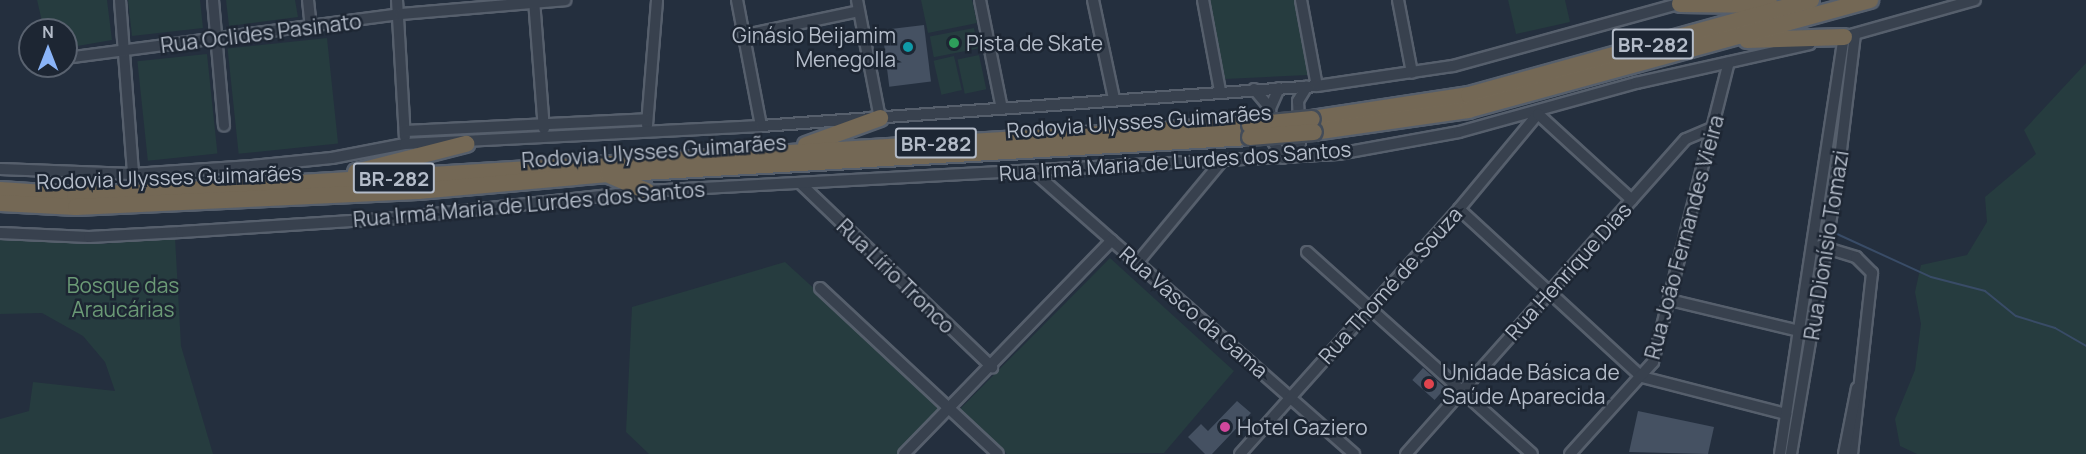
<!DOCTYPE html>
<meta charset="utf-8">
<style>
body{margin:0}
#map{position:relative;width:2086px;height:454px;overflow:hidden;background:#242f3e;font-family:Manrope,sans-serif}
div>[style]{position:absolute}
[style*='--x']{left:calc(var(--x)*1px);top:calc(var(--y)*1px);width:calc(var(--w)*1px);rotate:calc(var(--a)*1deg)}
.green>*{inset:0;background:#263c3f;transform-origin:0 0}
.stream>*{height:2px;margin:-1px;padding:0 1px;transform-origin:1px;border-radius:1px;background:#394c67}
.building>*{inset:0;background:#455162;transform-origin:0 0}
.roads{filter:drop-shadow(2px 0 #565f6c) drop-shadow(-2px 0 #565f6c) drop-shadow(0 2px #565f6c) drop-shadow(0 -2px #565f6c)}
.minor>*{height:10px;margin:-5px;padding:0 5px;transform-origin:5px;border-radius:5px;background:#38414e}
.highway>*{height:16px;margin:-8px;padding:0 8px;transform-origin:8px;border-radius:8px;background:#746855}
.bridges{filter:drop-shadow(2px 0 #434c59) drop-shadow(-2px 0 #434c59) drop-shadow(0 2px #434c59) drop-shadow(0 -2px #434c59)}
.highway-bridge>*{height:16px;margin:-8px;padding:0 8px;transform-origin:8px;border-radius:8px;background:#746855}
.dots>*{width:16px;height:16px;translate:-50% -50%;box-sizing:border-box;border:3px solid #1d2633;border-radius:50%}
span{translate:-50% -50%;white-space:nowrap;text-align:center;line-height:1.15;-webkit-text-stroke:5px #1d2633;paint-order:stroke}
.shield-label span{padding:2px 4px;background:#1d2633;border:2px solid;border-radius:4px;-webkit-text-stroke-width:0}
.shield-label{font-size:20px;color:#b4bcc9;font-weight:700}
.street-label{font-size:21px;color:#b4bcc9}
.poi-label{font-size:21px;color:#b4bcc9}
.right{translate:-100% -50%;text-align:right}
.left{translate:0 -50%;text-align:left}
.park-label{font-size:21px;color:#6b9a76}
.north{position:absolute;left:18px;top:18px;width:60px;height:60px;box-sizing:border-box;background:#1d2633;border:2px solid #59626f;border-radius:50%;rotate:0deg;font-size:16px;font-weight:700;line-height:24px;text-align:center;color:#b4bcc9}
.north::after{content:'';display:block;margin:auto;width:21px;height:27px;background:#8ab4f8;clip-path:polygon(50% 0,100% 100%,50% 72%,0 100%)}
</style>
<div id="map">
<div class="green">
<div style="clip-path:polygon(37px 0,107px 0,112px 40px,66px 48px,66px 30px,44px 30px)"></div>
<div style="clip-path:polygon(128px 0,200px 0,203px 28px,132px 36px)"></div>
<div style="clip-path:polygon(226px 0,295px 0,298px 17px,229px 26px)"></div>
<div style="clip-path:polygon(921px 0,972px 0,977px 23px,928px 33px)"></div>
<div style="clip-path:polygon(1210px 0,1295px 0,1308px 75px,1225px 79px)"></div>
<div style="clip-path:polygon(1508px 0,1565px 0,1570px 22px,1516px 34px)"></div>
<div style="left:974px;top:28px;width:21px;height:45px;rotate:79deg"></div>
<div style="left:327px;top:38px;width:106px;height:100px;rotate:84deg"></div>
<div style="left:207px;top:54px;width:100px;height:70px;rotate:84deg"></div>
<div style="left:979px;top:55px;width:35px;height:22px;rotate:78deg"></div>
<div style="left:954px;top:56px;width:35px;height:21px;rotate:77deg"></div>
<div style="clip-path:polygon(2086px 63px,2086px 454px,1917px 454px,1900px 446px,1895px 419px,1915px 370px,1921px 324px,1915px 292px,1921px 265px,1967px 255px,1987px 222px,1985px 197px,2036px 154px,2024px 130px)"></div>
<div style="clip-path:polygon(175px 237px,181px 346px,213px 454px,0 454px,0 419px,29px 411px,33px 382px,115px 391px,105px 362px,83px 336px,42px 313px,0 314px,0 240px,102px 244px)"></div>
<div style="clip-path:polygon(1110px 258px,1234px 371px,1164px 453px,1007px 454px,960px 409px)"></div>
<div style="clip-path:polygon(785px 262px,944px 407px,900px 454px,649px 454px,626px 432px,632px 307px)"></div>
</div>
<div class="stream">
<div style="--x:1837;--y:234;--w:103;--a:24.6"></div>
<div style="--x:1931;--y:277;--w:56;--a:14.5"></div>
<div style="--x:1985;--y:291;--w:40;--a:39"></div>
<div style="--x:2016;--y:316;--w:41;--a:17.1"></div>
<div style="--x:2055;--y:328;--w:36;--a:30"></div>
</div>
<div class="building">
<div style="left:924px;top:25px;width:57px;height:42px;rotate:83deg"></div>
<div style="left:1423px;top:368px;width:30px;height:16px;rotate:42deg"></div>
<div style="clip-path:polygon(1237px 401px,1251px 413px,1212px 454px,1205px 454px,1188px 437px,1201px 424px,1208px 431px)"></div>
<div style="clip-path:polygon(1638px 411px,1714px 427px,1708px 454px,1629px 452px)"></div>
</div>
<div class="roads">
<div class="minor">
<div style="--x:120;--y:0;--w:174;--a:85.7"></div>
<div style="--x:213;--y:0;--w:126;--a:85"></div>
<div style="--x:308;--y:0;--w:28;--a:84"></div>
<div style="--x:397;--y:0;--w:137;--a:86.7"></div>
<div style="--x:534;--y:0;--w:129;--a:85.6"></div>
<div style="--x:737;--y:0;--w:128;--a:79.2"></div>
<div style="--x:857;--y:0;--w:120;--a:79"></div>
<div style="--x:980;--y:0;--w:111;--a:78.6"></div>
<div style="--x:1093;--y:0;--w:101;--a:78"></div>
<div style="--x:1203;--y:0;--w:93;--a:79.4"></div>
<div style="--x:1301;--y:0;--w:87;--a:79.5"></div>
<div style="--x:1398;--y:0;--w:74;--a:79.1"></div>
<div style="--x:745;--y:35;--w:116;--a:-11.9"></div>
<div style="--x:1840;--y:38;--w:140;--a:-15.7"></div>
<div style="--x:66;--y:58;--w:337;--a:-7.5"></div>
<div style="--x:400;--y:14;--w:166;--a:-4.8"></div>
<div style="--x:1279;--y:88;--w:22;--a:114"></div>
<div style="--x:1270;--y:108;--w:32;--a:86"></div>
<div style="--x:1272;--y:140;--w:21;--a:59"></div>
<div style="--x:1254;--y:89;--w:25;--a:50"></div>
<div style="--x:647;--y:125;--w:125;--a:-85.4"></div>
<div style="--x:405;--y:131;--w:242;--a:-2.8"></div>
<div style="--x:1292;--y:157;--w:16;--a:-60"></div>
<div style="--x:1300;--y:143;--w:42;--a:-92.7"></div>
<div style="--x:1298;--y:101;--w:17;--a:-59"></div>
<div style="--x:0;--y:169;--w:133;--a:2.2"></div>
<div style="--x:133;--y:174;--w:119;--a:-3.8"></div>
<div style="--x:252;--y:166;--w:80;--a:-5.7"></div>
<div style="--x:332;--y:158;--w:74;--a:-10.9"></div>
<div style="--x:405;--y:144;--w:356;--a:-2.9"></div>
<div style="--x:761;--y:126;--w:557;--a:-4.11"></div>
<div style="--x:1317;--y:86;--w:137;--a:-8.4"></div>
<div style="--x:1453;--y:66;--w:242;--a:-15.4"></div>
<div style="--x:1033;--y:171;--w:428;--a:41.4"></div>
<div style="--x:801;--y:184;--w:265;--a:43.8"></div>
<div style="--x:1459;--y:209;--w:248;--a:42.6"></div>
<div style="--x:1642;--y:377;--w:149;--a:14.4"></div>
<div style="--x:0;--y:233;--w:89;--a:2.6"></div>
<div style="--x:89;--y:237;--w:92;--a:-3.1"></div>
<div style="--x:181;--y:232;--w:217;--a:-3.7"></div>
<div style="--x:398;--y:218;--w:250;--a:-6.2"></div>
<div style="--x:647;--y:191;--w:692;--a:-3.07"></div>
<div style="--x:1338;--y:154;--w:123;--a:-10.3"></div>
<div style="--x:1459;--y:132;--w:184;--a:-15.5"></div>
<div style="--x:1636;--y:83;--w:178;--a:-12.6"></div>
<div style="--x:1820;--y:246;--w:38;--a:17"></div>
<div style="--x:1856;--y:257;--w:23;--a:45"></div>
<div style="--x:1872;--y:273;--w:182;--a:96.3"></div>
<div style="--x:1307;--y:252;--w:302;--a:41.9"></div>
<div style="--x:1138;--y:262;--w:130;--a:-50.3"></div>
<div style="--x:820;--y:288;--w:243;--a:43"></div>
<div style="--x:1670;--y:300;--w:141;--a:13.5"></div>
<div style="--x:904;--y:454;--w:298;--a:-45.8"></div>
<div style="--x:1240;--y:454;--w:329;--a:-48.2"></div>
<div style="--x:1459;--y:209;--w:124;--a:-50.3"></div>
<div style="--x:1538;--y:114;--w:127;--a:42.5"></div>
<div style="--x:1406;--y:454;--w:421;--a:-48.4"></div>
<div style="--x:1686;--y:139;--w:30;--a:-23"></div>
<div style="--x:1570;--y:454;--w:124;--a:-47.9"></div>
<div style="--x:1653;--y:362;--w:309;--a:-75.8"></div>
<div style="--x:1780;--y:454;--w:422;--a:-81.3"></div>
<div style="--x:1791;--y:454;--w:275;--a:-80.4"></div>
<div style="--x:1837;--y:183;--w:150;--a:-83.1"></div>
<div style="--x:1844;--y:454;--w:67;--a:-78.9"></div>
</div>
<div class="highway">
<div style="--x:1680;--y:4;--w:90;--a:0.6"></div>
<div style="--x:1747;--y:40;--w:97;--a:-1.8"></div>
<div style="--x:1312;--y:119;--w:159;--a:-8.7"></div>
<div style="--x:1469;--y:95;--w:355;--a:-15.5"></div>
<div style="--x:1314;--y:132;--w:156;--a:-8.1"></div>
<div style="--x:1468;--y:110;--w:417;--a:-15.3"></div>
<div style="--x:806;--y:145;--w:79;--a:-20"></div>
<div style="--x:356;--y:172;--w:114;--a:-14.3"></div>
<div style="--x:611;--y:176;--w:39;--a:23"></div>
<div style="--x:0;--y:190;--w:75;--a:3.8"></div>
<div style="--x:75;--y:195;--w:78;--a:-2.2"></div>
<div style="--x:153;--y:192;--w:1099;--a:-3.5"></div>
<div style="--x:0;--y:203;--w:76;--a:3"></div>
<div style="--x:76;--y:207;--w:342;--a:-2.7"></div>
<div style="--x:418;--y:191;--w:191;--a:-5.1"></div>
<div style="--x:608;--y:174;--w:643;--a:-3.3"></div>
</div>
</div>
<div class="bridges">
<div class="highway-bridge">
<div style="--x:1250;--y:125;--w:62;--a:-5.5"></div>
<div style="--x:1250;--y:137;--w:64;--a:-4.5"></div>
</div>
</div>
<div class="dots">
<div style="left:954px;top:43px;background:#2e9e5b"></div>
<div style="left:908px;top:47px;background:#0f9aa8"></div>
<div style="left:1429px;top:384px;background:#e0444e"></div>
<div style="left:1225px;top:427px;background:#d1479c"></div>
</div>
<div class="shield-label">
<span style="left:1653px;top:44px">BR-282</span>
<span style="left:936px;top:143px">BR-282</span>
<span style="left:394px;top:178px">BR-282</span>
</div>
<div class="street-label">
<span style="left:261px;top:33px;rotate:-7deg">Rua Oclides Pasinato</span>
<span style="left:1139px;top:121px;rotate:-4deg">Rodovia Ulysses Guimarães</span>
<span style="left:654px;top:151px;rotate:-4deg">Rodovia Ulysses Guimarães</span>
<span style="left:1175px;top:161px;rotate:-4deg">Rua Irmã Maria de Lurdes dos Santos</span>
<span style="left:169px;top:177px;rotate:-2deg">Rodovia Ulysses Guimarães</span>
<span style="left:529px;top:204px;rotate:-5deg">Rua Irmã Maria de Lurdes dos Santos</span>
<span style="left:1684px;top:237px;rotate:-75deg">Rua João Fernandes Vieira</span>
<span style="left:1826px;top:245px;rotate:-81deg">Rua Dionísio Tomazi</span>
<span style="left:1568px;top:271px;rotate:-48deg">Rua Henrique Dias</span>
<span style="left:896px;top:276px;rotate:44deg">Rua Lírio Tronco</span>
<span style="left:1390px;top:285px;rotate:-48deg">Rua Thomé de Souza</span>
<span style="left:1194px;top:312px;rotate:41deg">Rua Vasco da Gama</span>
</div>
<div class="poi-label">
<span class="right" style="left:896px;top:47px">Ginásio Beijamim<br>Menegolla</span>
<span class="left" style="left:966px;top:43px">Pista de Skate</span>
<span class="left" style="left:1442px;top:384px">Unidade Básica de<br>Saúde Aparecida</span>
<span class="left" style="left:1237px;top:427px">Hotel Gaziero</span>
</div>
<div class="park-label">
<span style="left:123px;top:297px">Bosque das<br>Araucárias</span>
</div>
<div class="north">N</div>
</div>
